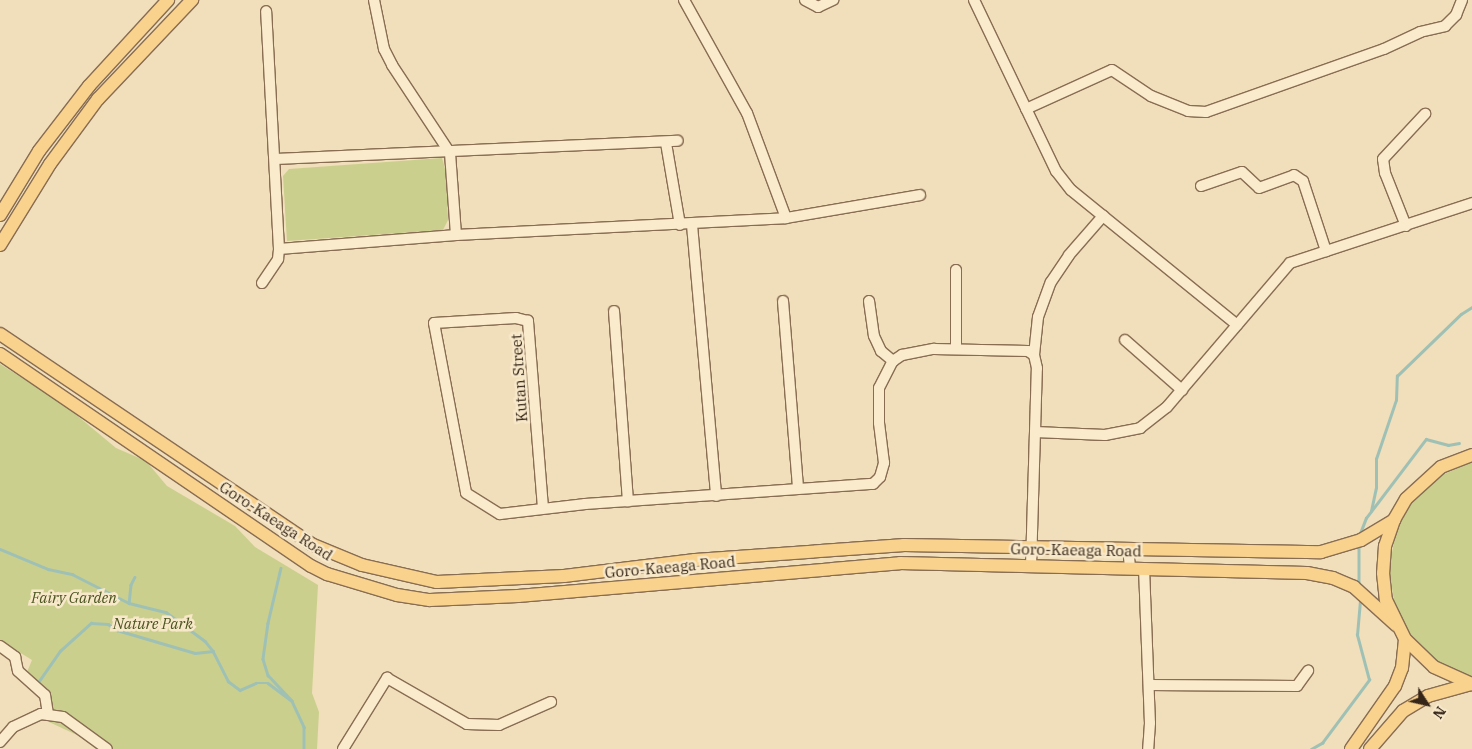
<!DOCTYPE html>
<style>
body{margin:0}
#map{position:relative;width:1472px;height:749px;overflow:hidden;background:#f1deba;font-family:"IBM Plex Serif",serif}
div>[style]{position:absolute}
[style*='--x']{left:calc(var(--x)*1px);top:calc(var(--y)*1px);width:calc(var(--w)*1px);rotate:calc(var(--a)*1deg)}
.green>*{inset:0;background:#cbcf8d}
.stream>*{height:2.5px;margin:-1.25px;padding:0 1.25px;transform-origin:1.25px;border-radius:1.25px;background:#9fc1b5}
.roads{filter:drop-shadow(1px 0 #886d53) drop-shadow(-1px 0 #886d53) drop-shadow(0 1px #886d53) drop-shadow(0 -1px #886d53)}
.minor>*{height:10px;margin:-5px;padding:0 5px;transform-origin:5px;border-radius:5px;background:#fbebcd}
.major>*{height:12px;margin:-6px;padding:0 6px;transform-origin:6px;border-radius:6px;background:#f9d28d}
span{translate:-50% -50%;white-space:nowrap;text-align:center;line-height:1.15;-webkit-text-stroke:5px #f8e8ca;paint-order:stroke}
.street-label{font-size:15px;color:#362619}
.park-label{font-size:15px;color:#49541e;font-style:italic}
.north{position:absolute;left:1402px;top:679px;width:50px;height:50px;-webkit-text-stroke:4px #f8e8ca;paint-order:stroke;rotate:125deg;font-size:14px;font-weight:700;line-height:20px;text-align:center;color:#362619}
.north::after{content:'';display:block;margin:auto;width:18px;height:22px;background:#362619;clip-path:polygon(50% 0,100% 100%,50% 72%,0 100%)}
</style>
<div id="map">
<div class="green">
<div style="clip-path:polygon(442px 158px,446px 172px,448px 220px,443px 230px,287px 241px,283px 176px,289px 169px)"></div>
<div style="clip-path:polygon(0 364px,62px 403px,116px 448px,146px 461px,167px 486px,235px 526px,255px 547px,318px 585px,312px 693px,319px 712px,317px 749px,96px 749px,79px 736px,49px 722px,44px 692px,25px 677px,32px 660px,0 640px)"></div>
<div style="clip-path:polygon(1472px 462px,1472px 677px,1442px 665px,1413px 640px,1395px 607px,1389px 569px,1396px 531px,1413px 500px,1440px 476px)"></div>
</div>
<div class="stream">
<div style="--x:1371;--y:511;--w:24;--a:-78"></div>
<div style="--x:1376;--y:488;--w:29;--a:-90"></div>
<div style="--x:1376;--y:459;--w:62;--a:-71.3"></div>
<div style="--x:1396;--y:400;--w:24;--a:-88"></div>
<div style="--x:1397;--y:376;--w:89;--a:-44.1"></div>
<div style="--x:1461;--y:314;--w:13;--a:-32"></div>
<div style="--x:1359;--y:536;--w:19;--a:-69"></div>
<div style="--x:1366;--y:518;--w:99;--a:-52.8"></div>
<div style="--x:1426;--y:439;--w:23;--a:15"></div>
<div style="--x:1448;--y:445;--w:11;--a:-10"></div>
<div style="--x:1359;--y:546;--w:41;--a:90"></div>
<div style="--x:0;--y:549;--w:52;--a:22.6"></div>
<div style="--x:48;--y:569;--w:25;--a:12"></div>
<div style="--x:72;--y:574;--w:64;--a:27"></div>
<div style="--x:281;--y:568;--w:57;--a:103.3"></div>
<div style="--x:268;--y:623;--w:36;--a:98"></div>
<div style="--x:263;--y:659;--w:17;--a:73"></div>
<div style="--x:268;--y:675;--w:35;--a:47"></div>
<div style="--x:292;--y:701;--w:29;--a:65"></div>
<div style="--x:304;--y:727;--w:22;--a:90"></div>
<div style="--x:135;--y:577;--w:9;--a:117"></div>
<div style="--x:131;--y:585;--w:18;--a:96"></div>
<div style="--x:129;--y:603;--w:38;--a:14"></div>
<div style="--x:166;--y:612;--w:49;--a:36.6"></div>
<div style="--x:205;--y:641;--w:13;--a:51"></div>
<div style="--x:213;--y:651;--w:34;--a:63"></div>
<div style="--x:228;--y:681;--w:15;--a:37"></div>
<div style="--x:240;--y:690;--w:17;--a:-24"></div>
<div style="--x:256;--y:683;--w:12;--a:0"></div>
<div style="--x:268;--y:683;--w:30;--a:37"></div>
<div style="--x:39;--y:681;--w:37;--a:-55"></div>
<div style="--x:60;--y:651;--w:42;--a:-42.1"></div>
<div style="--x:91;--y:623;--w:17;--a:3"></div>
<div style="--x:108;--y:624;--w:11;--a:34"></div>
<div style="--x:117;--y:630;--w:81;--a:16.4"></div>
<div style="--x:195;--y:653;--w:18;--a:-6"></div>
<div style="--x:1311;--y:749;--w:13;--a:-29"></div>
<div style="--x:1322;--y:743;--w:79;--a:-53.3"></div>
<div style="--x:1369;--y:680;--w:47;--a:-104.9"></div>
<div style="--x:1357;--y:635;--w:37;--a:-85"></div>
</div>
<div class="roads">
<div class="minor">
<div style="--x:374;--y:0;--w:50;--a:78.5"></div>
<div style="--x:384;--y:49;--w:18;--a:63"></div>
<div style="--x:392;--y:65;--w:105;--a:56.6"></div>
<div style="--x:450;--y:153;--w:82;--a:85.8"></div>
<div style="--x:684;--y:0;--w:129;--a:60.9"></div>
<div style="--x:747;--y:113;--w:112;--a:69.6"></div>
<div style="--x:805;--y:0;--w:15;--a:28"></div>
<div style="--x:818;--y:7;--w:17;--a:-25"></div>
<div style="--x:974;--y:0;--w:190;--a:64.4"></div>
<div style="--x:1056;--y:171;--w:24;--a:52"></div>
<div style="--x:1071;--y:190;--w:214;--a:39.1"></div>
<div style="--x:1026;--y:109;--w:94;--a:-24.4"></div>
<div style="--x:1112;--y:70;--w:47;--a:33.7"></div>
<div style="--x:1151;--y:96;--w:40;--a:22"></div>
<div style="--x:1188;--y:111;--w:18;--a:3"></div>
<div style="--x:1206;--y:112;--w:189;--a:-19.5"></div>
<div style="--x:1384;--y:49;--w:40;--a:-25"></div>
<div style="--x:1420;--y:32;--w:26;--a:-13"></div>
<div style="--x:1445;--y:26;--w:16;--a:-45"></div>
<div style="--x:1456;--y:15;--w:16;--a:-68"></div>
<div style="--x:666;--y:143;--w:83;--a:80.3"></div>
<div style="--x:275;--y:159;--w:403;--a:-2.6"></div>
<div style="--x:1201;--y:186;--w:43;--a:-18.9"></div>
<div style="--x:1242;--y:172;--w:23;--a:43"></div>
<div style="--x:1259;--y:188;--w:37;--a:-20"></div>
<div style="--x:1294;--y:175;--w:11;--a:34"></div>
<div style="--x:1303;--y:181;--w:74;--a:71.8"></div>
<div style="--x:692;--y:225;--w:272;--a:84.9"></div>
<div style="--x:1406;--y:226;--w:57;--a:-111.6"></div>
<div style="--x:1385;--y:173;--w:14;--a:-98"></div>
<div style="--x:1383;--y:159;--w:62;--a:-47"></div>
<div style="--x:279;--y:249;--w:178;--a:-4.5"></div>
<div style="--x:456;--y:235;--w:330;--a:-2.9"></div>
<div style="--x:786;--y:218;--w:136;--a:-9.7"></div>
<div style="--x:956;--y:270;--w:79;--a:90"></div>
<div style="--x:262;--y:283;--w:29;--a:-56"></div>
<div style="--x:278;--y:259;--w:10;--a:-84"></div>
<div style="--x:279;--y:249;--w:238;--a:-93.1"></div>
<div style="--x:783;--y:301;--w:187;--a:85.4"></div>
<div style="--x:869;--y:301;--w:35;--a:82"></div>
<div style="--x:874;--y:336;--w:17;--a:65"></div>
<div style="--x:881;--y:351;--w:16;--a:40"></div>
<div style="--x:614;--y:311;--w:191;--a:85.8"></div>
<div style="--x:1125;--y:340;--w:76;--a:41.3"></div>
<div style="--x:1035;--y:432;--w:70;--a:2.5"></div>
<div style="--x:1105;--y:435;--w:36;--a:-11"></div>
<div style="--x:1140;--y:428;--w:34;--a:-38"></div>
<div style="--x:1167;--y:407;--w:189;--a:-49.5"></div>
<div style="--x:1290;--y:263;--w:192;--a:-18.2"></div>
<div style="--x:543;--y:508;--w:188;--a:-94.6"></div>
<div style="--x:528;--y:321;--w:12;--a:-166"></div>
<div style="--x:516;--y:318;--w:82;--a:176.5"></div>
<div style="--x:434;--y:323;--w:173;--a:79.3"></div>
<div style="--x:466;--y:493;--w:40;--a:32"></div>
<div style="--x:500;--y:514;--w:86;--a:-6.7"></div>
<div style="--x:585;--y:504;--w:289;--a:-4"></div>
<div style="--x:873;--y:484;--w:10;--a:-45"></div>
<div style="--x:880;--y:477;--w:15;--a:-74"></div>
<div style="--x:884;--y:463;--w:40;--a:-97.1"></div>
<div style="--x:879;--y:423;--w:35;--a:-90"></div>
<div style="--x:879;--y:388;--w:30;--a:-63"></div>
<div style="--x:893;--y:361;--w:11;--a:-34"></div>
<div style="--x:902;--y:355;--w:33;--a:-11"></div>
<div style="--x:934;--y:349;--w:94;--a:1.2"></div>
<div style="--x:1028;--y:351;--w:7;--a:34"></div>
<div style="--x:1128;--y:548;--w:20;--a:84"></div>
<div style="--x:1031;--y:566;--w:198;--a:-88.3"></div>
<div style="--x:1037;--y:368;--w:13;--a:-103"></div>
<div style="--x:1034;--y:355;--w:38;--a:-84"></div>
<div style="--x:1038;--y:317;--w:37;--a:-70"></div>
<div style="--x:1051;--y:282;--w:32;--a:-56"></div>
<div style="--x:1069;--y:255;--w:52;--a:-48.9"></div>
<div style="--x:1144;--y:568;--w:155;--a:87.8"></div>
<div style="--x:1150;--y:723;--w:26;--a:94"></div>
<div style="--x:0;--y:646;--w:19;--a:36"></div>
<div style="--x:15;--y:657;--w:14;--a:78"></div>
<div style="--x:18;--y:671;--w:36;--a:42"></div>
<div style="--x:45;--y:695;--w:20;--a:81"></div>
<div style="--x:1149;--y:685;--w:148;--a:0.4"></div>
<div style="--x:1297;--y:686;--w:19;--a:-54"></div>
<div style="--x:0;--y:742;--w:20;--a:-49"></div>
<div style="--x:13;--y:727;--w:31;--a:-25"></div>
<div style="--x:41;--y:714;--w:22;--a:8"></div>
<div style="--x:63;--y:717;--w:54;--a:36"></div>
<div style="--x:343;--y:749;--w:84;--a:-58.2"></div>
<div style="--x:387;--y:678;--w:92;--a:29.9"></div>
<div style="--x:467;--y:724;--w:32;--a:2"></div>
<div style="--x:499;--y:725;--w:57;--a:-23.9"></div>
</div>
<div class="major">
<div style="--x:0;--y:215;--w:75;--a:-58.6"></div>
<div style="--x:39;--y:151;--w:82;--a:-52.4"></div>
<div style="--x:89;--y:86;--w:117;--a:-47.4"></div>
<div style="--x:0;--y:245;--w:95;--a:-58.3"></div>
<div style="--x:50;--y:164;--w:81;--a:-53.6"></div>
<div style="--x:98;--y:99;--w:137;--a:-46.5"></div>
<div style="--x:0;--y:334;--w:375;--a:34"></div>
<div style="--x:311;--y:544;--w:55;--a:22.4"></div>
<div style="--x:362;--y:565;--w:77;--a:12.8"></div>
<div style="--x:437;--y:582;--w:127;--a:-2.7"></div>
<div style="--x:564;--y:576;--w:132;--a:-7"></div>
<div style="--x:695;--y:560;--w:210;--a:-4.1"></div>
<div style="--x:904;--y:545;--w:417;--a:1"></div>
<div style="--x:1321;--y:552;--w:42;--a:-16.7"></div>
<div style="--x:1361;--y:540;--w:39;--a:-31"></div>
<div style="--x:0;--y:354;--w:376;--a:34.3"></div>
<div style="--x:311;--y:566;--w:18;--a:27"></div>
<div style="--x:327;--y:574;--w:73;--a:16.7"></div>
<div style="--x:397;--y:595;--w:33;--a:9"></div>
<div style="--x:430;--y:600;--w:88;--a:-2.6"></div>
<div style="--x:518;--y:596;--w:383;--a:-4.9"></div>
<div style="--x:900;--y:563;--w:407;--a:1.4"></div>
<div style="--x:1307;--y:573;--w:26;--a:11"></div>
<div style="--x:1333;--y:578;--w:23;--a:23"></div>
<div style="--x:1354;--y:587;--w:57;--a:42.1"></div>
<div style="--x:1472;--y:455;--w:33;--a:159"></div>
<div style="--x:1441;--y:467;--w:47;--a:137.6"></div>
<div style="--x:1406;--y:499;--w:24;--a:120"></div>
<div style="--x:1394;--y:520;--w:28;--a:109"></div>
<div style="--x:1385;--y:546;--w:27;--a:94"></div>
<div style="--x:1383;--y:573;--w:27;--a:84"></div>
<div style="--x:1386;--y:600;--w:43;--a:64"></div>
<div style="--x:1405;--y:639;--w:40;--a:44"></div>
<div style="--x:1434;--y:667;--w:42;--a:24.1"></div>
<div style="--x:1351;--y:749;--w:77;--a:-55.1"></div>
<div style="--x:1395;--y:686;--w:19;--a:-69"></div>
<div style="--x:1402;--y:668;--w:29;--a:-84"></div>
<div style="--x:1370;--y:749;--w:50;--a:-49"></div>
<div style="--x:1403;--y:711;--w:29;--a:-31"></div>
<div style="--x:1428;--y:696;--w:45;--a:-15.6"></div>
</div>
</div>
<div class="street-label">
<span style="left:519px;top:378px;rotate:-94deg">Kutan Street</span>
<span style="left:276px;top:521px;rotate:33deg">Goro-Kaeaga Road</span>
<span style="left:1076px;top:550px;rotate:1deg">Goro-Kaeaga Road</span>
<span style="left:670px;top:567px;rotate:-5deg">Goro-Kaeaga Road</span>
</div>
<div class="park-label">
<span style="left:74px;top:598px">Fairy Garden</span>
<span style="left:153px;top:624px">Nature Park</span>
</div>
<div class="north">N</div>
</div>
